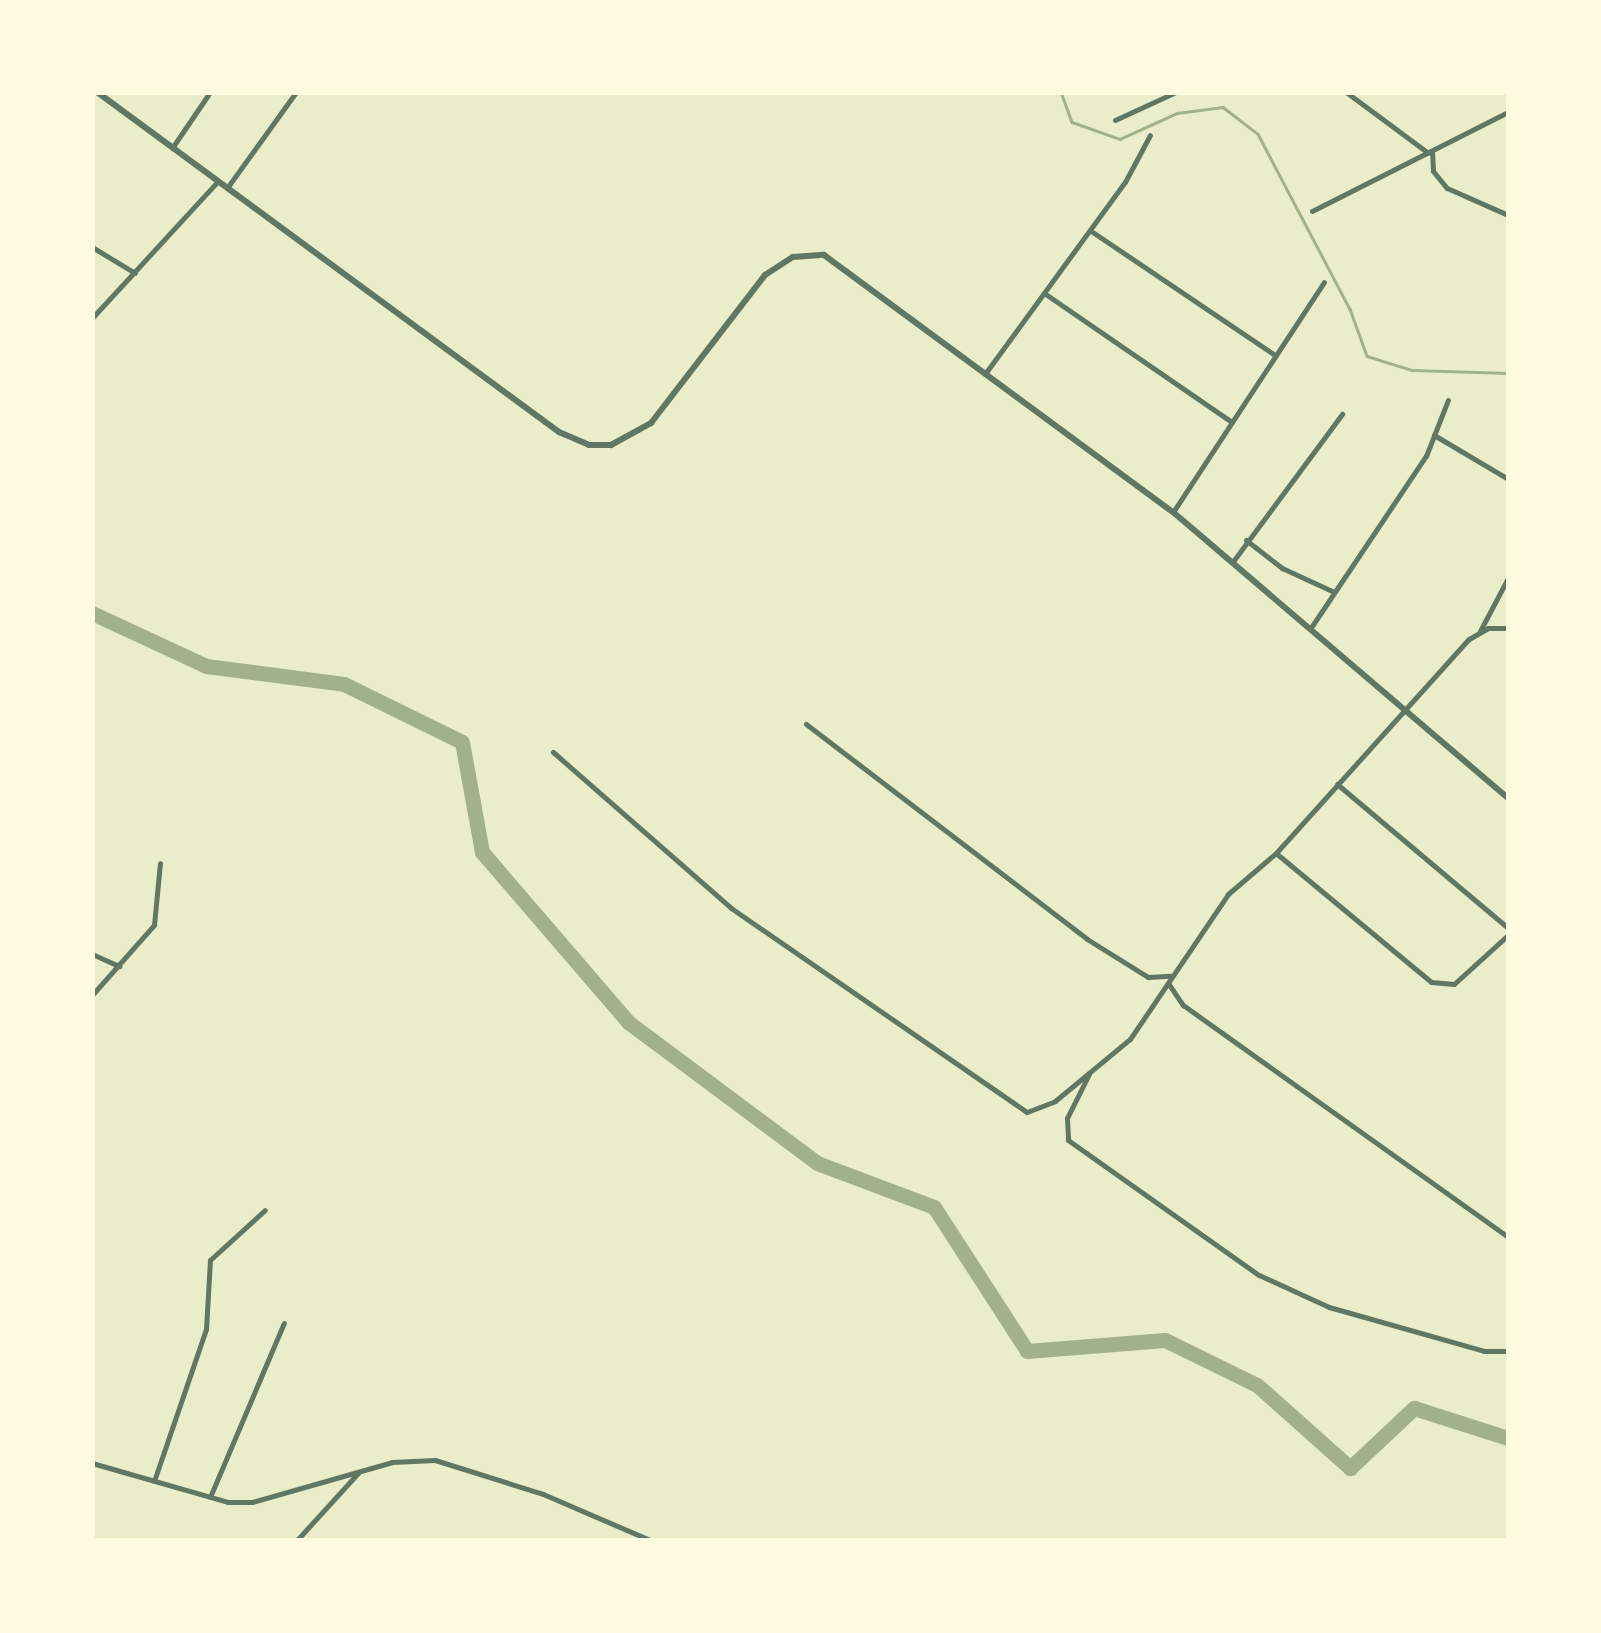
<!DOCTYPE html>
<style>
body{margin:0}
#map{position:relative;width:1601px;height:1633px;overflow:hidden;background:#e9edc9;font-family:"Sofia Sans Condensed",sans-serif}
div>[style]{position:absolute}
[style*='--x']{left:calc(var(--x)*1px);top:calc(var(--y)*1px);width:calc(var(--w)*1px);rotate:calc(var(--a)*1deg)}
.stream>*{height:2.5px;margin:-1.25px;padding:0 1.25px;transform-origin:1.25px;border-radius:1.25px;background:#a3b18a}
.river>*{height:15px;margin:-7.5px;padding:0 7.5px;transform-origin:7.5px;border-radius:7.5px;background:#a3b18a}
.minor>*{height:5px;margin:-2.5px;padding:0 2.5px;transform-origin:2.5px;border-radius:2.5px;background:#617663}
.tertiary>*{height:6px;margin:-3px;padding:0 3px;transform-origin:3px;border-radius:3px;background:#617663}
span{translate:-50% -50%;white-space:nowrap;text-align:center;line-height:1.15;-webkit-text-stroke:8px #fefae0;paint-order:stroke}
.frame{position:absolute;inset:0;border:95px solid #fefae0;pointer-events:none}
</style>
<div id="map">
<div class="stream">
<div style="--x:1061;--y:92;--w:32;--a:70"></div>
<div style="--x:1072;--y:122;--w:51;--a:19.5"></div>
<div style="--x:1120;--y:139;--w:63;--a:-24.5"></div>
<div style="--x:1177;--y:113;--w:46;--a:-7.4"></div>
<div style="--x:1223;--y:107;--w:44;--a:37.6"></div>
<div style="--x:1258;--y:134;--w:198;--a:62.3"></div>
<div style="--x:1350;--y:309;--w:50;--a:70.1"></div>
<div style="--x:1367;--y:356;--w:47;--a:17.3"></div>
<div style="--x:1412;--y:370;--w:96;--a:1.8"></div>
</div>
<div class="river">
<div style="--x:92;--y:613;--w:126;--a:24.9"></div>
<div style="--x:206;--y:666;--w:139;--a:7.4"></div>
<div style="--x:344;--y:684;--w:131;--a:26.2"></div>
<div style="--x:462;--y:742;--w:112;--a:79.7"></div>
<div style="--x:482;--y:852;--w:224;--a:49.3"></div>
<div style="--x:628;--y:1022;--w:236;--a:36.7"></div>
<div style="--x:817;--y:1163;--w:125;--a:20.6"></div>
<div style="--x:934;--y:1207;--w:171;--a:57.1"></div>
<div style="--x:1027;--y:1351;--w:138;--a:-4.6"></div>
<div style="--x:1165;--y:1340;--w:102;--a:26.1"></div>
<div style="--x:1257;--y:1385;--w:125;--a:41.7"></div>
<div style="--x:1350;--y:1468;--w:88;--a:-43.2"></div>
<div style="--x:1414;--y:1408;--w:99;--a:17.7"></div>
</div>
<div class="minor">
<div style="--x:1346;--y:92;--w:102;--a:36.6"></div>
<div style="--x:1115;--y:120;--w:67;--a:-24.7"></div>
<div style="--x:172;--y:148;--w:68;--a:-55.8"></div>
<div style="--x:1432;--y:151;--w:20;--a:87"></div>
<div style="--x:1433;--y:171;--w:22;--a:51"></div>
<div style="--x:1447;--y:188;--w:67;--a:23.9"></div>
<div style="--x:227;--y:188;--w:118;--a:-54.3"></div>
<div style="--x:1312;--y:211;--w:220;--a:-26.8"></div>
<div style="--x:1091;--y:231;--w:222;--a:34"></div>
<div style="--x:92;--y:247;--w:50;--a:31.2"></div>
<div style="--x:1044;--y:293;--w:228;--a:34.5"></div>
<div style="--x:92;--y:318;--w:185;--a:-47.4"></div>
<div style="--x:987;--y:371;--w:234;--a:-53.9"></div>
<div style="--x:1125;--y:182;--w:53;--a:-62"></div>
<div style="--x:1434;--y:435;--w:86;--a:30.7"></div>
<div style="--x:1173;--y:512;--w:275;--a:-56.7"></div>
<div style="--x:1246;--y:540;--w:46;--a:37.9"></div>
<div style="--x:1282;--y:568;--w:55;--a:24.7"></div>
<div style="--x:1234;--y:560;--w:182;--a:-53.5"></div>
<div style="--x:1312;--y:626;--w:205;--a:-56.2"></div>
<div style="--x:1426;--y:456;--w:60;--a:-68.6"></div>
<div style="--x:1480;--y:631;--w:60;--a:-62.2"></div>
<div style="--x:806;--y:724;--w:354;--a:37.4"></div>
<div style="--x:1087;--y:939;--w:72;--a:31.9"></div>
<div style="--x:1148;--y:977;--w:22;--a:-3"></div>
<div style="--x:553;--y:752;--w:237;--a:41.2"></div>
<div style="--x:731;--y:908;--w:359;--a:34.6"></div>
<div style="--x:1027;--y:1112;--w:30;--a:-21"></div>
<div style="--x:1055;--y:1101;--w:97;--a:-39.6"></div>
<div style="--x:1130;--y:1039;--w:175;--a:-55.9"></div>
<div style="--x:1228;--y:894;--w:63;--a:-40.5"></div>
<div style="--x:1276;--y:853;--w:288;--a:-48"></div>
<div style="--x:1469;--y:639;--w:22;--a:-30"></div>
<div style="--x:1488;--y:628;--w:20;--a:0"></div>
<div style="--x:1337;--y:784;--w:224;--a:40.1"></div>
<div style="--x:1277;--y:854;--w:200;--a:39.7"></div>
<div style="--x:1431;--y:982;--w:23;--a:5"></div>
<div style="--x:1454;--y:984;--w:73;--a:-42.2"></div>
<div style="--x:92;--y:954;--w:30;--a:24"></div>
<div style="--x:1168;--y:983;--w:27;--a:56"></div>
<div style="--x:1183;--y:1005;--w:399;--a:35.5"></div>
<div style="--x:92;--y:995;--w:94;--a:-48.5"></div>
<div style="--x:154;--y:925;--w:62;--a:-84.5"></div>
<div style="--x:1089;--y:1074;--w:49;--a:116.6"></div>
<div style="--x:1067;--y:1118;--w:22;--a:87"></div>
<div style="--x:1068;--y:1140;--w:234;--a:35.3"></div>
<div style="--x:1259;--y:1275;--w:77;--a:24.6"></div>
<div style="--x:1329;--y:1307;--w:161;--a:15.8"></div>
<div style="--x:1484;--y:1351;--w:24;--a:0"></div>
<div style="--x:92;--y:1463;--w:141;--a:16"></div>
<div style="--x:228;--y:1502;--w:24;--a:0"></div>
<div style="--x:252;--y:1502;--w:146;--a:-15.9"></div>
<div style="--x:392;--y:1462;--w:43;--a:-2.7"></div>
<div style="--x:435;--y:1460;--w:113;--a:17.5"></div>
<div style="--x:543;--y:1494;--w:116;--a:23.3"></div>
<div style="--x:154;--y:1481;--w:161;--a:-71.1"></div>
<div style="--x:206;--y:1329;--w:69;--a:-86.7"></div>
<div style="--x:210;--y:1260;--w:74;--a:-42.3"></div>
<div style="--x:210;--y:1497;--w:189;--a:-67"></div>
<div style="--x:297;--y:1540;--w:91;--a:-47.7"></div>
</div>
<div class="tertiary">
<div style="--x:97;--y:92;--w:574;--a:36.35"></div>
<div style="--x:559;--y:432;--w:33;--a:23"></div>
<div style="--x:589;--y:445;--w:22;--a:0"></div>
<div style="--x:611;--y:445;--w:46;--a:-28.8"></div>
<div style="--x:651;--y:423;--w:187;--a:-52.4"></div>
<div style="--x:765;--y:275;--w:33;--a:-33"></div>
<div style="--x:793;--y:257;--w:31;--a:-4"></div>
<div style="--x:824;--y:255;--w:433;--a:36.4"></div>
<div style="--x:1173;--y:512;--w:440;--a:40.5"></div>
</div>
<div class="frame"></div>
</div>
